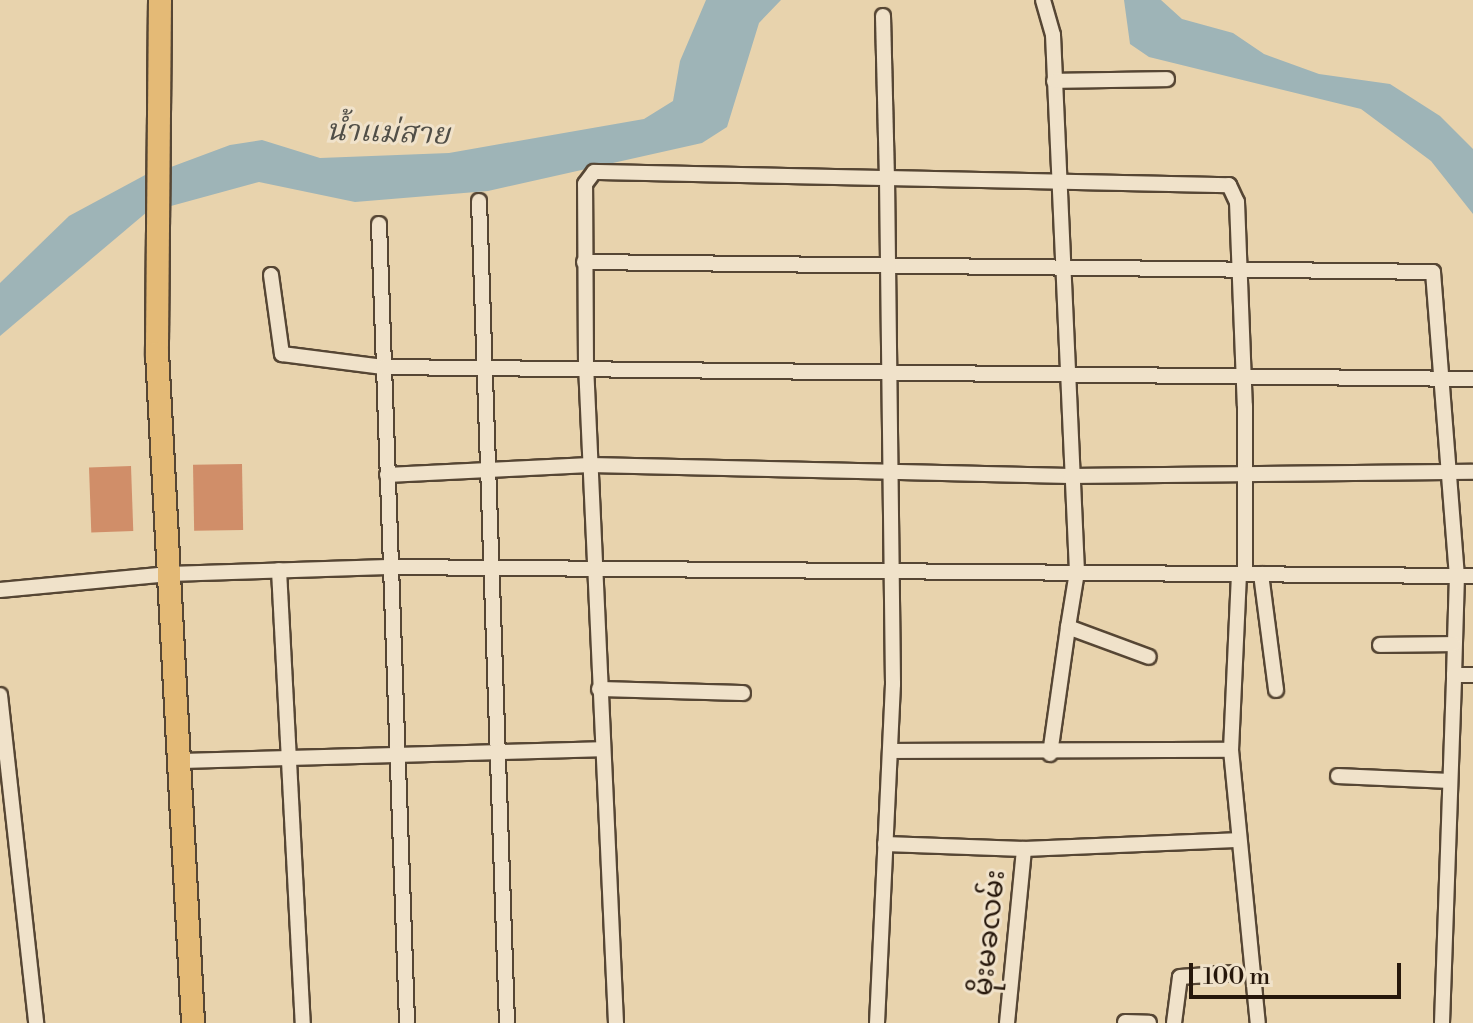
<!DOCTYPE html>
<meta charset="utf-8">
<style>
body{margin:0}
#map{position:relative;width:1473px;height:1023px;overflow:hidden;background:#e8d3ad;font-family:"Libre Bodoni","Noto Sans Myanmar","Noto Serif Thai",serif}
div>[style]{position:absolute}
[style*='--x']{left:calc(var(--x)*1px);top:calc(var(--y)*1px);width:calc(var(--w)*1px);rotate:calc(var(--a)*1deg)}
.water>*{inset:0;background:#9eb4b7}
.building>*{inset:0;background:#d08e69;transform-origin:0 0}
.roads{filter:drop-shadow(2px 0 #564634) drop-shadow(-2px 0 #564634) drop-shadow(0 2px #564634) drop-shadow(0 -2px #564634)}
.minor>*{height:14px;margin:-7px;padding:0 7px;transform-origin:7px;border-radius:7px;background:#f0e2ca}
.highway>*{height:22px;margin:-11px;padding:0 11px;transform-origin:11px;border-radius:11px;background:#e4ba76}
span{translate:-50% -50%;white-space:nowrap;text-align:center;line-height:1.15;-webkit-text-stroke:6px #f0e2ca;paint-order:stroke}
.street-label{font-size:28px;color:#26170b}
.water-label{font-size:30px;color:#504e47;font-style:italic}
.scale{position:absolute;left:1189px;top:963px;width:212px;height:36px;box-sizing:border-box;border:4px solid #26170b;border-top:0;padding-left:10px;font-size:24px;line-height:28px;white-space:nowrap;color:#26170b;-webkit-text-stroke:6px #f0e2ca;paint-order:stroke}
</style>
<div id="map">
<div class="water">
<div style="clip-path:polygon(706px 0,781px 0,759px 23px,727px 127px,702px 143px,488px 191px,355px 202px,259px 182px,171px 206px,171px 167px,230px 145px,262px 140px,320px 158px,449px 153px,644px 119px,673px 101px,680px 61px)"></div>
<div style="clip-path:polygon(1124px 0,1161px 0,1182px 19px,1233px 33px,1264px 54px,1319px 74px,1390px 84px,1440px 116px,1473px 149px,1473px 214px,1431px 161px,1361px 109px,1149px 57px,1130px 44px)"></div>
<div style="clip-path:polygon(147px 174px,147px 212px,0 336px,0 283px,69px 216px)"></div>
</div>
<div class="building">
<div style="left:242px;top:464px;width:66px;height:49px;rotate:89deg"></div>
<div style="left:131px;top:466px;width:65px;height:42px;rotate:88deg"></div>
</div>
<div class="roads">
<div class="minor">
<div style="--x:1043;--y:0;--w:36;--a:74"></div>
<div style="--x:1053;--y:35;--w:538;--a:87.44"></div>
<div style="--x:1077;--y:572;--w:56;--a:99.3"></div>
<div style="--x:1068;--y:627;--w:86;--a:20.3"></div>
<div style="--x:883;--y:16;--w:162;--a:88.6"></div>
<div style="--x:887;--y:178;--w:342;--a:1.2"></div>
<div style="--x:1229;--y:185;--w:19;--a:65"></div>
<div style="--x:1237;--y:202;--w:204;--a:87.8"></div>
<div style="--x:1245;--y:406;--w:168;--a:90"></div>
<div style="--x:1054;--y:81;--w:113;--a:-1"></div>
<div style="--x:479;--y:201;--w:822;--a:88.05"></div>
<div style="--x:379;--y:224;--w:799;--a:87.99"></div>
<div style="--x:584;--y:262;--w:849;--a:0.67"></div>
<div style="--x:1433;--y:272;--w:304;--a:85.5"></div>
<div style="--x:1457;--y:575;--w:100;--a:91.7"></div>
<div style="--x:271;--y:275;--w:80;--a:82.1"></div>
<div style="--x:282;--y:354;--w:102;--a:7.3"></div>
<div style="--x:383;--y:367;--w:1090;--a:0.63"></div>
<div style="--x:387;--y:475;--w:203;--a:-2.8"></div>
<div style="--x:590;--y:465;--w:480;--a:1.3"></div>
<div style="--x:1070;--y:476;--w:403;--a:-0.6"></div>
<div style="--x:279;--y:570;--w:454;--a:87"></div>
<div style="--x:1239;--y:574;--w:176;--a:92.6"></div>
<div style="--x:1231;--y:750;--w:274;--a:84.4"></div>
<div style="--x:1261;--y:574;--w:117;--a:82.6"></div>
<div style="--x:0;--y:590;--w:170;--a:-5.4"></div>
<div style="--x:169;--y:574;--w:219;--a:-1.8"></div>
<div style="--x:388;--y:567;--w:1085;--a:0.48"></div>
<div style="--x:1380;--y:645;--w:73;--a:-0.8"></div>
<div style="--x:599;--y:689;--w:144;--a:1.6"></div>
<div style="--x:0;--y:695;--w:330;--a:83.7"></div>
<div style="--x:890;--y:751;--w:341;--a:-0.2"></div>
<div style="--x:1050;--y:754;--w:128;--a:-81.9"></div>
<div style="--x:180;--y:761;--w:422;--a:-1.6"></div>
<div style="--x:1338;--y:776;--w:111;--a:2.6"></div>
<div style="--x:885;--y:844;--w:139;--a:2.1"></div>
<div style="--x:1024;--y:849;--w:212;--a:-2.4"></div>
<div style="--x:1125;--y:1022;--w:24;--a:2"></div>
<div style="--x:616;--y:1023;--w:658;--a:-92.61"></div>
<div style="--x:586;--y:366;--w:182;--a:-90.3"></div>
<div style="--x:585;--y:184;--w:15;--a:-53"></div>
<div style="--x:594;--y:172;--w:293;--a:1.2"></div>
<div style="--x:887;--y:178;--w:506;--a:89.32"></div>
<div style="--x:893;--y:684;--w:339;--a:92.7"></div>
<div style="--x:1007;--y:1023;--w:175;--a:-84.4"></div>
<div style="--x:1174;--y:1023;--w:46;--a:-82.6"></div>
<div style="--x:1180;--y:977;--w:55;--a:-4.2"></div>
<div style="--x:1442;--y:1023;--w:348;--a:-88"></div>
<div style="--x:1454;--y:675;--w:19;--a:0"></div>
</div>
<div class="highway">
<div style="--x:160;--y:0;--w:353;--a:90.5"></div>
<div style="--x:157;--y:353;--w:671;--a:86.92"></div>
</div>
</div>
<div class="street-label">
<span style="left:990px;top:933px;rotate:-84deg">မိုးမခလမ်း</span>
</div>
<div class="water-label">
<span style="left:388px;top:133px;rotate:2deg">น้ำแม่สาย</span>
</div>
<div class="scale">100 m</div>
</div>
